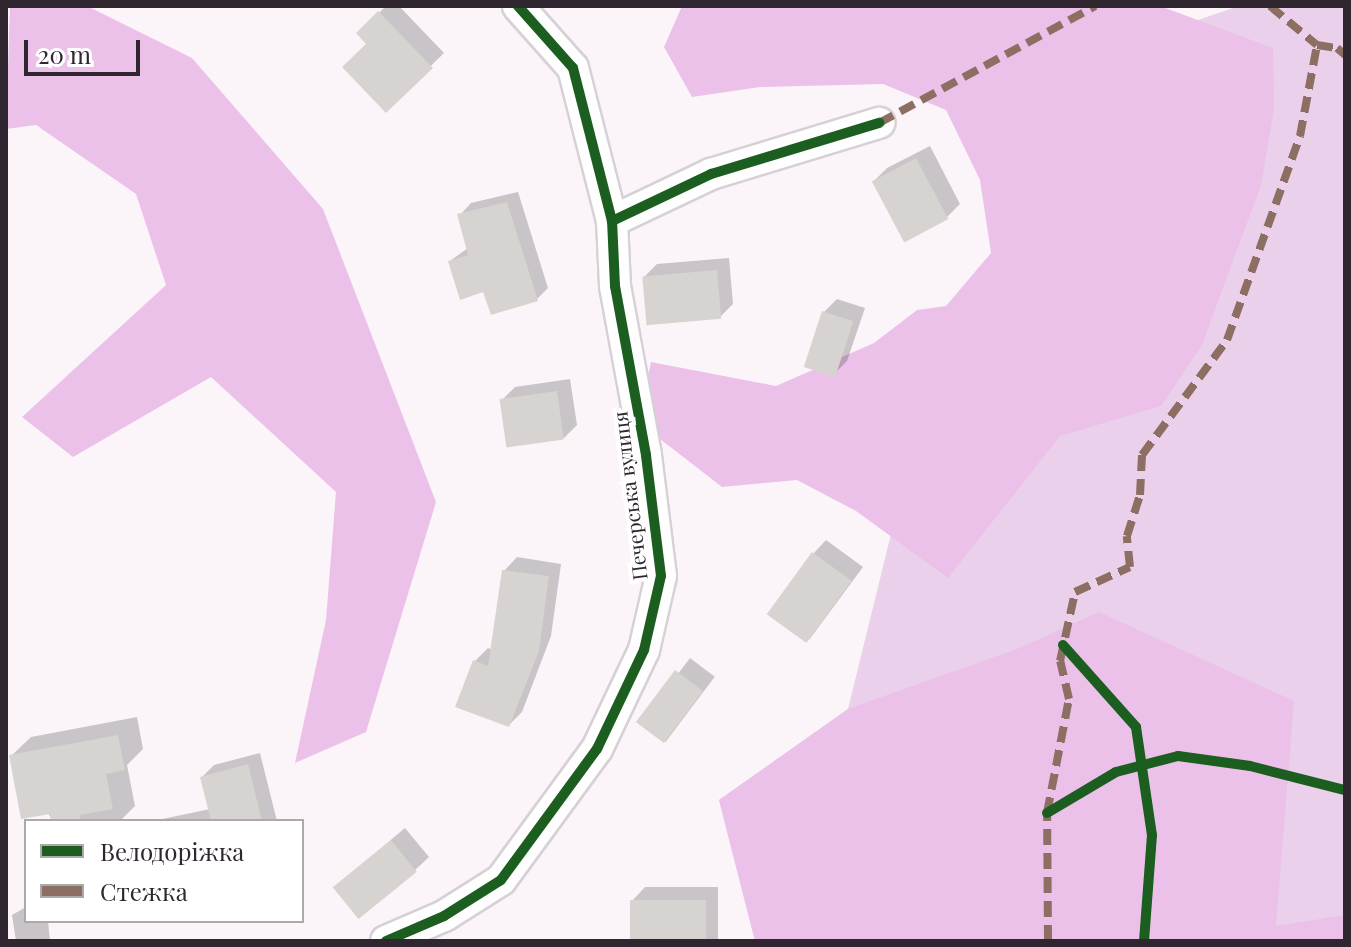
<!DOCTYPE html>
<meta charset="utf-8">
<style>
body{margin:0}
#map{position:relative;width:1351px;height:947px;overflow:hidden;background:#fbf5fa;font-family:"Playfair Display",serif}
div>[style]{position:absolute}
[style*='--x']{left:calc(var(--x)*1px);top:calc(var(--y)*1px);width:calc(var(--w)*1px);rotate:calc(var(--a)*1deg)}
.green>*{inset:0;background:#ead0ea}
.forest>*{inset:0;background:#ebc1ea}
.shadow>*{inset:0;background:#0003;transform-origin:0 0}
.building>*{inset:0;background:#d7d3d0;transform-origin:0 0}
.roads{filter:drop-shadow(2px 0 #d7d0d7) drop-shadow(-2px 0 #d7d0d7) drop-shadow(0 2px #d7d0d7) drop-shadow(0 -2px #d7d0d7)}
.minor>*{height:30px;margin:-15px;padding:0 15px;transform-origin:15px;border-radius:15px;background:#fefefe}
.quiet>*{height:8px;margin-top:-4px;transform-origin:0;background:repeating-linear-gradient(90deg,#8d6e63 0 16px,transparent 0 24px)}
.cycleway>*{height:10px;margin:-5px;padding:0 5px;transform-origin:5px;border-radius:5px;background:#1b5e20}
span{translate:-50% -50%;white-space:nowrap;text-align:center;line-height:1.15;-webkit-text-stroke:8px #fff;paint-order:stroke}
.street-label{font-size:20px;color:#2f262f}
.frame{position:absolute;inset:0;border:8px solid #2f262f;pointer-events:none}
.legend{position:absolute;left:24px;top:819px;width:280px;height:104px;box-sizing:border-box;background:#fff;border:2px solid #aca8ac;margin:0;padding:10px 14px;list-style:none;font-size:24px;color:#2f262f}
.legend li{display:flex;align-items:center;gap:16px;height:40px}
.legend b{width:40px;border:2px solid #aca8ac}
.scale{position:absolute;left:24px;top:40px;width:116px;height:36px;box-sizing:border-box;border:4px solid #2f262f;border-top:0;padding-left:10px;font-size:24px;line-height:28px;white-space:nowrap;color:#2f262f;-webkit-text-stroke:6px #fff;paint-order:stroke}
</style>
<div id="map">
<div class="green">
<div style="clip-path:polygon(1239px 6px,1345px 6px,1345px 941px,755px 941px,719px 800px,848px 709px,905px 477px,1021px 414px,1057px 68px)"></div>
</div>
<div class="forest">
<div style="clip-path:polygon(10px 6px,87px 6px,192px 58px,323px 209px,436px 502px,366px 732px,295px 763px,326px 620px,336px 492px,211px 377px,73px 457px,22px 417px,166px 285px,136px 194px,36px 125px,6px 129px)"></div>
<div style="clip-path:polygon(682px 6px,1160px 6px,1273px 48px,1274px 109px,1261px 185px,1202px 345px,1161px 406px,1060px 436px,948px 578px,856px 511px,797px 480px,722px 487px,638px 422px,651px 362px,776px 386px,874px 343px,917px 310px,946px 306px,991px 253px,980px 180px,946px 110px,883px 84px,760px 87px,692px 97px,664px 47px)"></div>
<div style="clip-path:polygon(1099px 612px,1294px 701px,1276px 926px,1345px 915px,1345px 941px,755px 941px,719px 800px,848px 709px,1022px 647px)"></div>
</div>
<div class="shadow">
<div style="clip-path:polygon(386px 6px,399px 6px,444px 53px,386px 110px,369px 44px,358px 33px)"></div>
<div style="clip-path:polygon(930px 146px,960px 204px,947px 217px,874px 181px,887px 168px)"></div>
<div style="clip-path:polygon(518px 192px,548px 288px,537px 299px,485px 290px,450px 261px,468px 248px,460px 215px,471px 203px)"></div>
<div style="clip-path:polygon(729px 258px,733px 304px,720px 317px,644px 277px,657px 264px)"></div>
<div style="clip-path:polygon(837px 299px,865px 308px,847px 361px,834px 374px,824px 312px)"></div>
<div style="clip-path:polygon(570px 379px,577px 425px,564px 438px,502px 400px,515px 387px)"></div>
<div style="clip-path:polygon(826px 540px,863px 567px,809px 640px,813px 554px)"></div>
<div style="clip-path:polygon(517px 557px,561px 564px,551px 636px,522px 712px,509px 725px,475px 661px,488px 648px,492px 650px,504px 571px)"></div>
<div style="left:690px;top:658px;width:31px;height:82px;rotate:37deg"></div>
<div style="clip-path:polygon(137px 717px,143px 749px,127px 765px,135px 806px,120px 821px,53px 821px,11px 756px,31px 737px)"></div>
<div style="clip-path:polygon(260px 753px,277px 821px,153px 821px,210px 809px,202px 777px,214px 765px)"></div>
<div style="clip-path:polygon(405px 828px,429px 857px,415px 870px,335px 887px)"></div>
<div style="clip-path:polygon(645px 887px,718px 887px,718px 940px,632px 941px,632px 901px)"></div>
<div style="clip-path:polygon(26px 907px,26px 921px,48px 921px,50px 941px,16px 941px,12px 915px)"></div>
</div>
<div class="building">
<div style="clip-path:polygon(378px 11px,433px 68px,386px 113px,342px 67px,366px 44px,356px 33px)"></div>
<div style="left:916px;top:158px;width:69px;height:50px;rotate:62deg"></div>
<div style="clip-path:polygon(507px 202px,538px 301px,491px 315px,483px 292px,460px 300px,448px 261px,468px 255px,457px 214px)"></div>
<div style="left:717px;top:270px;width:49px;height:75px;rotate:85deg"></div>
<div style="left:822px;top:311px;width:33px;height:59px;rotate:18deg"></div>
<div style="left:557px;top:391px;width:49px;height:58px;rotate:82deg"></div>
<div style="left:812px;top:552px;width:49px;height:77px;rotate:36deg"></div>
<div style="clip-path:polygon(502px 570px,549px 576px,539px 651px,509px 727px,455px 707px,473px 660px,488px 666px)"></div>
<div style="left:675px;top:670px;width:35px;height:65px;rotate:37deg"></div>
<div style="clip-path:polygon(118px 735px,125px 770px,106px 774px,113px 809px,80px 815px,81px 821px,51px 821px,50px 814px,21px 819px,9px 755px)"></div>
<div style="clip-path:polygon(248px 764px,262px 821px,211px 821px,200px 777px)"></div>
<div style="left:391px;top:840px;width:41px;height:75px;rotate:51deg"></div>
<div style="left:630px;top:900px;width:76px;height:41px"></div>
</div>
<div class="roads">
<div class="minor">
<div style="--x:612;--y:221;--w:110;--a:-25.4"></div>
<div style="--x:711;--y:174;--w:176;--a:-16.9"></div>
<div style="--x:386;--y:941;--w:63;--a:-23.3"></div>
<div style="--x:444;--y:916;--w:67;--a:-32.3"></div>
<div style="--x:501;--y:880;--w:162;--a:-53.8"></div>
<div style="--x:597;--y:749;--w:110;--a:-64.6"></div>
<div style="--x:644;--y:650;--w:76;--a:-77.1"></div>
<div style="--x:661;--y:576;--w:122;--a:-97.1"></div>
<div style="--x:646;--y:455;--w:172;--a:-100.4"></div>
<div style="--x:615;--y:286;--w:65;--a:-92.6"></div>
<div style="--x:612;--y:221;--w:158;--a:-104.3"></div>
<div style="--x:573;--y:68;--w:83;--a:-131.6"></div>
</div>
</div>
<div class="quiet">
<div style="--x:1270;--y:6;--w:61;--a:39.7"></div>
<div style="--x:1317;--y:45;--w:20;--a:9"></div>
<div style="--x:1337;--y:48;--w:11;--a:41"></div>
<div style="--x:879;--y:123;--w:246;--a:-28.4"></div>
<div style="--x:1048;--y:941;--w:128;--a:-90.4"></div>
<div style="--x:1047;--y:813;--w:116;--a:-79.1"></div>
<div style="--x:1069;--y:699;--w:39;--a:-103"></div>
<div style="--x:1060;--y:661;--w:71;--a:-77.7"></div>
<div style="--x:1075;--y:592;--w:60;--a:-24.4"></div>
<div style="--x:1130;--y:567;--w:31;--a:-96"></div>
<div style="--x:1127;--y:536;--w:43;--a:-72.4"></div>
<div style="--x:1140;--y:495;--w:40;--a:-87.1"></div>
<div style="--x:1142;--y:455;--w:143;--a:-53.5"></div>
<div style="--x:1227;--y:340;--w:217;--a:-70.3"></div>
<div style="--x:1300;--y:136;--w:93;--a:-79.4"></div>
</div>
<div class="cycleway">
<div style="--x:612;--y:221;--w:110;--a:-25.4"></div>
<div style="--x:711;--y:174;--w:176;--a:-16.9"></div>
<div style="--x:1063;--y:645;--w:110;--a:48.3"></div>
<div style="--x:1136;--y:727;--w:109;--a:81.6"></div>
<div style="--x:1152;--y:835;--w:106;--a:94.3"></div>
<div style="--x:1047;--y:813;--w:80;--a:-30.7"></div>
<div style="--x:1116;--y:772;--w:64;--a:-14.5"></div>
<div style="--x:1178;--y:756;--w:73;--a:7.9"></div>
<div style="--x:1250;--y:766;--w:98;--a:14.2"></div>
<div style="--x:386;--y:941;--w:63;--a:-23.3"></div>
<div style="--x:444;--y:916;--w:67;--a:-32.3"></div>
<div style="--x:501;--y:880;--w:162;--a:-53.8"></div>
<div style="--x:597;--y:749;--w:110;--a:-64.6"></div>
<div style="--x:644;--y:650;--w:76;--a:-77.1"></div>
<div style="--x:661;--y:576;--w:122;--a:-97.1"></div>
<div style="--x:646;--y:455;--w:172;--a:-100.4"></div>
<div style="--x:615;--y:286;--w:65;--a:-92.6"></div>
<div style="--x:612;--y:221;--w:158;--a:-104.3"></div>
<div style="--x:573;--y:68;--w:83;--a:-131.6"></div>
</div>
<div class="street-label">
<span style="left:629px;top:496px;rotate:-97deg">Печерська вулиця</span>
</div>
<div class="frame"></div>
<ul class="legend">
<li><b style="height:10px;background:#1b5e20"></b>Велодоріжка</li>
<li><b style="height:10px;background:#8d6e63"></b>Стежка</li>
</ul>
<div class="scale">20 m</div>
</div>
